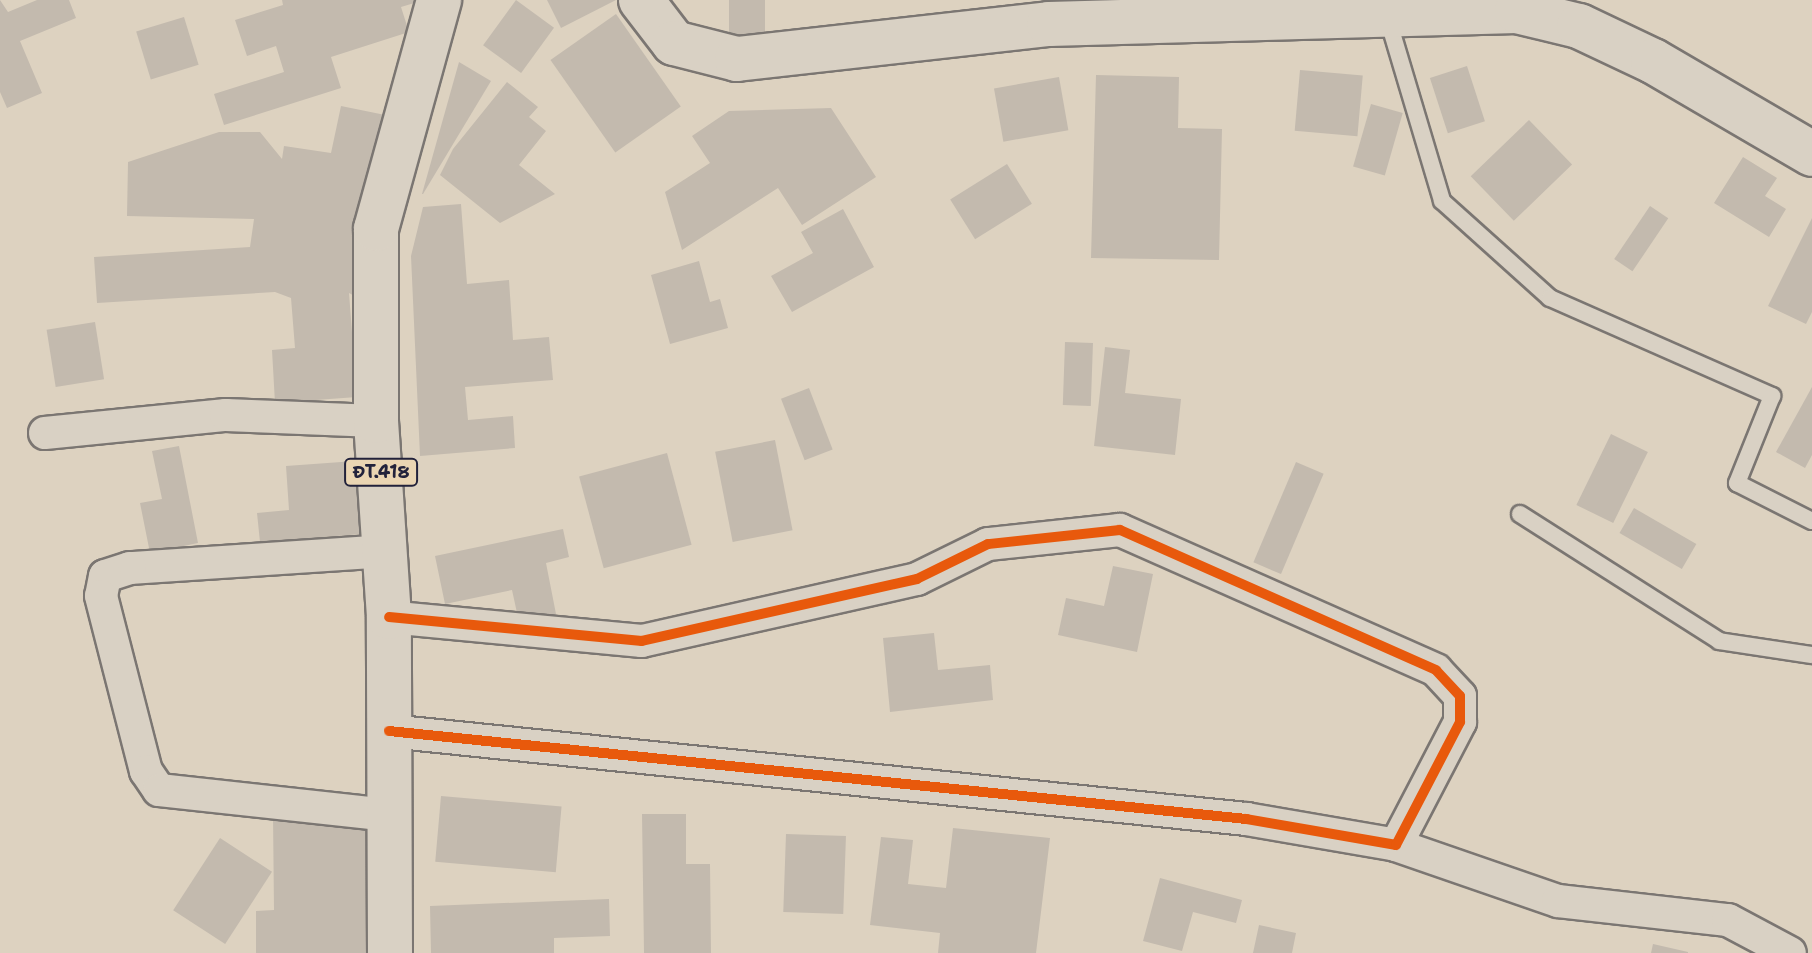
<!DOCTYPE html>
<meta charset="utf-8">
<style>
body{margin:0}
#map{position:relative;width:1812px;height:953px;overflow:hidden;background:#ddd2c0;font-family:"Shantell Sans",sans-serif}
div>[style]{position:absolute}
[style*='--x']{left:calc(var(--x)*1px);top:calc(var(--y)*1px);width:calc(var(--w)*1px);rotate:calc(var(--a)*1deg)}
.building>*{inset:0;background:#c3baae;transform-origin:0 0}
.roads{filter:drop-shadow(2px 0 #7b7672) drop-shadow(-2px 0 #7b7672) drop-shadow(0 2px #7b7672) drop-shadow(0 -2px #7b7672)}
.lane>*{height:16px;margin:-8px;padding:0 8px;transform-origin:8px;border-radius:8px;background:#d9d1c4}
.street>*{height:32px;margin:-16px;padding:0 16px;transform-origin:16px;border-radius:16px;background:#d9d1c4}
.secondary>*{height:44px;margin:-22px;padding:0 22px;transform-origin:22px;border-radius:22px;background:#d9d1c4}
.primary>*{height:44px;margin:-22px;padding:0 22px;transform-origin:22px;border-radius:22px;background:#d9d1c4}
.cycleway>*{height:10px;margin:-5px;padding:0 5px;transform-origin:5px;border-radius:5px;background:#e8590c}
span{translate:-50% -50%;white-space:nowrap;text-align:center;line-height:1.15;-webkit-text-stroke:7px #ead5b3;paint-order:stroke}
.shield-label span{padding:2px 6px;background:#ead5b3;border:2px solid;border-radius:6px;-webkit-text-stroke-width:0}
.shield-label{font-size:18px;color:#22223b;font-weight:700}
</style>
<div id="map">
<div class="building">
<div style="clip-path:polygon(0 0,8px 12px,37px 0,69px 0,76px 18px,20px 41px,42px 93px,7px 108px,0 92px)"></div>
<div style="clip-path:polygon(282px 0,421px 0,421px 1px,401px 7px,409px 32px,331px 57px,341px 88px,224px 125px,214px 94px,284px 72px,276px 46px,247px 56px,235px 20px,283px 5px)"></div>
<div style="left:516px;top:0;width:47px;height:56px;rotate:36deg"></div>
<div style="clip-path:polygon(547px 0,616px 0,561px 28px)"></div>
<div style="left:729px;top:0;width:36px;height:41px"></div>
<div style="left:616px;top:14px;width:113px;height:80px;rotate:55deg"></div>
<div style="left:184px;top:17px;width:50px;height:50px;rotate:73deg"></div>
<div style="clip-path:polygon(459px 62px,491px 81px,423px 194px,422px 194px)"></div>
<div style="left:1467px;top:66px;width:58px;height:39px;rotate:72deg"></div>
<div style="left:1300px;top:70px;width:63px;height:61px;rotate:5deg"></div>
<div style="clip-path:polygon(1096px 75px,1179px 77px,1178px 128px,1222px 129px,1219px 260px,1091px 258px)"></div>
<div style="left:1059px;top:77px;width:54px;height:66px;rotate:80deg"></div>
<div style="clip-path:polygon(507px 82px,538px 107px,529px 117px,546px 131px,519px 165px,555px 194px,500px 223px,440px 175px,453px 149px)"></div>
<div style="left:1371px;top:104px;width:33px;height:65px;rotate:16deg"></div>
<div style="clip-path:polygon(341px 106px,395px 117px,362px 300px,349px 293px,357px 397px,275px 403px,272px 350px,295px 348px,291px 298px,275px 292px,97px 303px,94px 257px,250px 247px,254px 219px,127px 216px,128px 162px,219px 132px,260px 132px,282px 159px,284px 146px,331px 153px)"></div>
<div style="clip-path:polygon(831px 108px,876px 177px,802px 225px,778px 188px,682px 250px,665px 192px,710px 163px,692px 136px,729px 111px)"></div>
<div style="left:1529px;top:120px;width:62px;height:81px;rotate:46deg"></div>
<div style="clip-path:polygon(1743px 157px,1777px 178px,1765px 196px,1786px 209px,1769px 237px,1714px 203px)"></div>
<div style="left:1007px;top:164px;width:47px;height:67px;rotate:58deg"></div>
<div style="clip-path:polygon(461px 204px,467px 284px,509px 280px,513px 340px,549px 337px,553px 380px,465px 387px,468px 420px,513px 416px,515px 448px,420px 456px,411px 256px,423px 207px)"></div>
<div style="left:1650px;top:206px;width:22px;height:64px;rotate:34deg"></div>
<div style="clip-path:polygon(843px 209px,874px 267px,792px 312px,771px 276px,813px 253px,801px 232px)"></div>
<div style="clip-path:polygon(1812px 218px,1812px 312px,1806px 324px,1768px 306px)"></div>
<div style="clip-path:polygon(699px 261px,710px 302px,720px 299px,728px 328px,670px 344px,651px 275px)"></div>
<div style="left:95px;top:322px;width:58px;height:49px;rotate:81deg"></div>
<div style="left:1065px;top:342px;width:28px;height:63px;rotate:2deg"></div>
<div style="clip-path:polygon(1105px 347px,1130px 350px,1125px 393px,1181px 399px,1175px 455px,1094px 446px)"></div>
<div style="clip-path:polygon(1812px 387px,1812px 455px,1805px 468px,1776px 452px)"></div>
<div style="left:809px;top:388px;width:66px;height:30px;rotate:69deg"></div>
<div style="left:1611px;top:434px;width:41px;height:79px;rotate:26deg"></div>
<div style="left:775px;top:440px;width:92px;height:61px;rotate:79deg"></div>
<div style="clip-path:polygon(179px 446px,198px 543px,150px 553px,140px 503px,162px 499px,152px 451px)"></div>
<div style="left:667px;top:453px;width:95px;height:91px;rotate:75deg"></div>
<div style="clip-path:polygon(369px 460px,375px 533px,260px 542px,257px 513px,289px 510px,286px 466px)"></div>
<div style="left:1296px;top:462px;width:30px;height:109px;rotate:23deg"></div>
<div style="left:1634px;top:508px;width:72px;height:29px;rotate:30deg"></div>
<div style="clip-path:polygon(563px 529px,569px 557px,546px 563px,556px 614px,519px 622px,512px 590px,445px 604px,435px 556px)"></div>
<div style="clip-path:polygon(1113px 566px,1153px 574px,1137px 652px,1058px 635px,1066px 598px,1104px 606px)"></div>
<div style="clip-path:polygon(934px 633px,938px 670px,990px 665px,993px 700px,890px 712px,883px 638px)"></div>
<div style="left:441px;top:796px;width:121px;height:66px;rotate:5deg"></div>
<div style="clip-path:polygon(370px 813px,373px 953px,256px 953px,256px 911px,274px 910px,273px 815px)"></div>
<div style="clip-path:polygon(642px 814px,686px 814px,686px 864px,710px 864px,711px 953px,644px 953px)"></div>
<div style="clip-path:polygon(953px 828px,1050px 838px,1036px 953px,938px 953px,940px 933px,870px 925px,881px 837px,913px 840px,908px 884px,946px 888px)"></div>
<div style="left:786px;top:834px;width:60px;height:78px;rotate:2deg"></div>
<div style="left:220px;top:838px;width:62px;height:86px;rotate:33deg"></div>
<div style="clip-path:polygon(1160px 878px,1242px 900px,1236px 923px,1193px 912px,1182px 951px,1143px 941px)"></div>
<div style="clip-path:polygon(609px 899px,610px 936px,554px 938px,554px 953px,431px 953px,430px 906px)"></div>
<div style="clip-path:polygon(1259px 925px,1296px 933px,1292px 953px,1253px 953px)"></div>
<div style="clip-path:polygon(1653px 944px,1688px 952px,1688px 953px,1651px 953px)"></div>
</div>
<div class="roads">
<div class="lane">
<div style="--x:1387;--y:16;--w:193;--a:73.4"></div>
<div style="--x:1442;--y:201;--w:145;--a:41.9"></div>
<div style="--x:1550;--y:298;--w:243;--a:23.8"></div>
<div style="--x:1772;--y:396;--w:94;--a:111.9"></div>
<div style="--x:1737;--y:483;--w:84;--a:26.9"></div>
<div style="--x:1520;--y:514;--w:236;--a:32.5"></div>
<div style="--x:1719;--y:641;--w:94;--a:8.6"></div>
</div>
<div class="street">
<div style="--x:45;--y:433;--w:182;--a:-5.7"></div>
<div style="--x:226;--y:415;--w:150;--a:2.3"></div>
<div style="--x:387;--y:551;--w:258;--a:176.2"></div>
<div style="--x:130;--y:568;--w:26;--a:162"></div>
<div style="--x:105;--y:576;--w:20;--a:101"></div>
<div style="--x:101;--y:596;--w:181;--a:75.6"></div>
<div style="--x:146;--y:771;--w:23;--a:56"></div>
<div style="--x:159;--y:790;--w:232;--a:6.2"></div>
<div style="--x:389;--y:731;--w:862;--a:5.86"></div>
<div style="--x:1246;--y:819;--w:152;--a:9.8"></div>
<div style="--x:1396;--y:845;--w:139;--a:-62.5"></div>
<div style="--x:1460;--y:722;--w:26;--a:-90"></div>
<div style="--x:1460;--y:696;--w:35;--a:-133"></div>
<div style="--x:1436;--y:670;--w:346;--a:-156.1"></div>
<div style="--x:1120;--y:530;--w:133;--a:173.9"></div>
<div style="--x:988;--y:544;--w:79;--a:153.8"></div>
<div style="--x:917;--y:579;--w:282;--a:167.3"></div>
<div style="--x:642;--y:641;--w:254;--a:-174.6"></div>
<div style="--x:1396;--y:845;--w:171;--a:19.1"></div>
<div style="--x:1558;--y:901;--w:171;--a:6.4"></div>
<div style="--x:1728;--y:920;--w:70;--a:28"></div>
</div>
<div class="secondary">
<div style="--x:641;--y:0;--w:54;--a:52.5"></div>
<div style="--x:674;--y:43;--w:65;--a:14.3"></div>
<div style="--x:737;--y:59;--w:314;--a:-6.4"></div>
<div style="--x:1049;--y:24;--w:468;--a:-1.6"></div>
<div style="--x:1517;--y:11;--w:64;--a:13.6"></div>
<div style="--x:1579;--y:26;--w:82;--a:25.3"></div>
<div style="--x:1653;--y:61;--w:184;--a:30.3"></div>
</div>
<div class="primary">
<div style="--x:390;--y:953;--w:336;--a:-90.2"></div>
<div style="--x:389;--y:617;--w:196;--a:-93.8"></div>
<div style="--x:376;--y:421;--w:192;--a:-90"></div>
<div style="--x:376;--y:229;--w:238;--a:-74.6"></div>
</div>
</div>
<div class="cycleway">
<div style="--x:389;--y:731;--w:862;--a:5.86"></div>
<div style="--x:1246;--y:819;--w:152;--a:9.8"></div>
<div style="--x:1396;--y:845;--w:139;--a:-62.5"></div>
<div style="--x:1460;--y:722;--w:26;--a:-90"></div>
<div style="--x:1460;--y:696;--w:35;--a:-133"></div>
<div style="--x:1436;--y:670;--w:346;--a:-156.1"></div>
<div style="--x:1120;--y:530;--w:133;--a:173.9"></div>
<div style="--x:988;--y:544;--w:79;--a:153.8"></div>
<div style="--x:917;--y:579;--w:282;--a:167.3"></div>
<div style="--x:642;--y:641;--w:254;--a:-174.6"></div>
</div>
<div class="shield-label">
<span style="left:381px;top:472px">ĐT.418</span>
</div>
</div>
